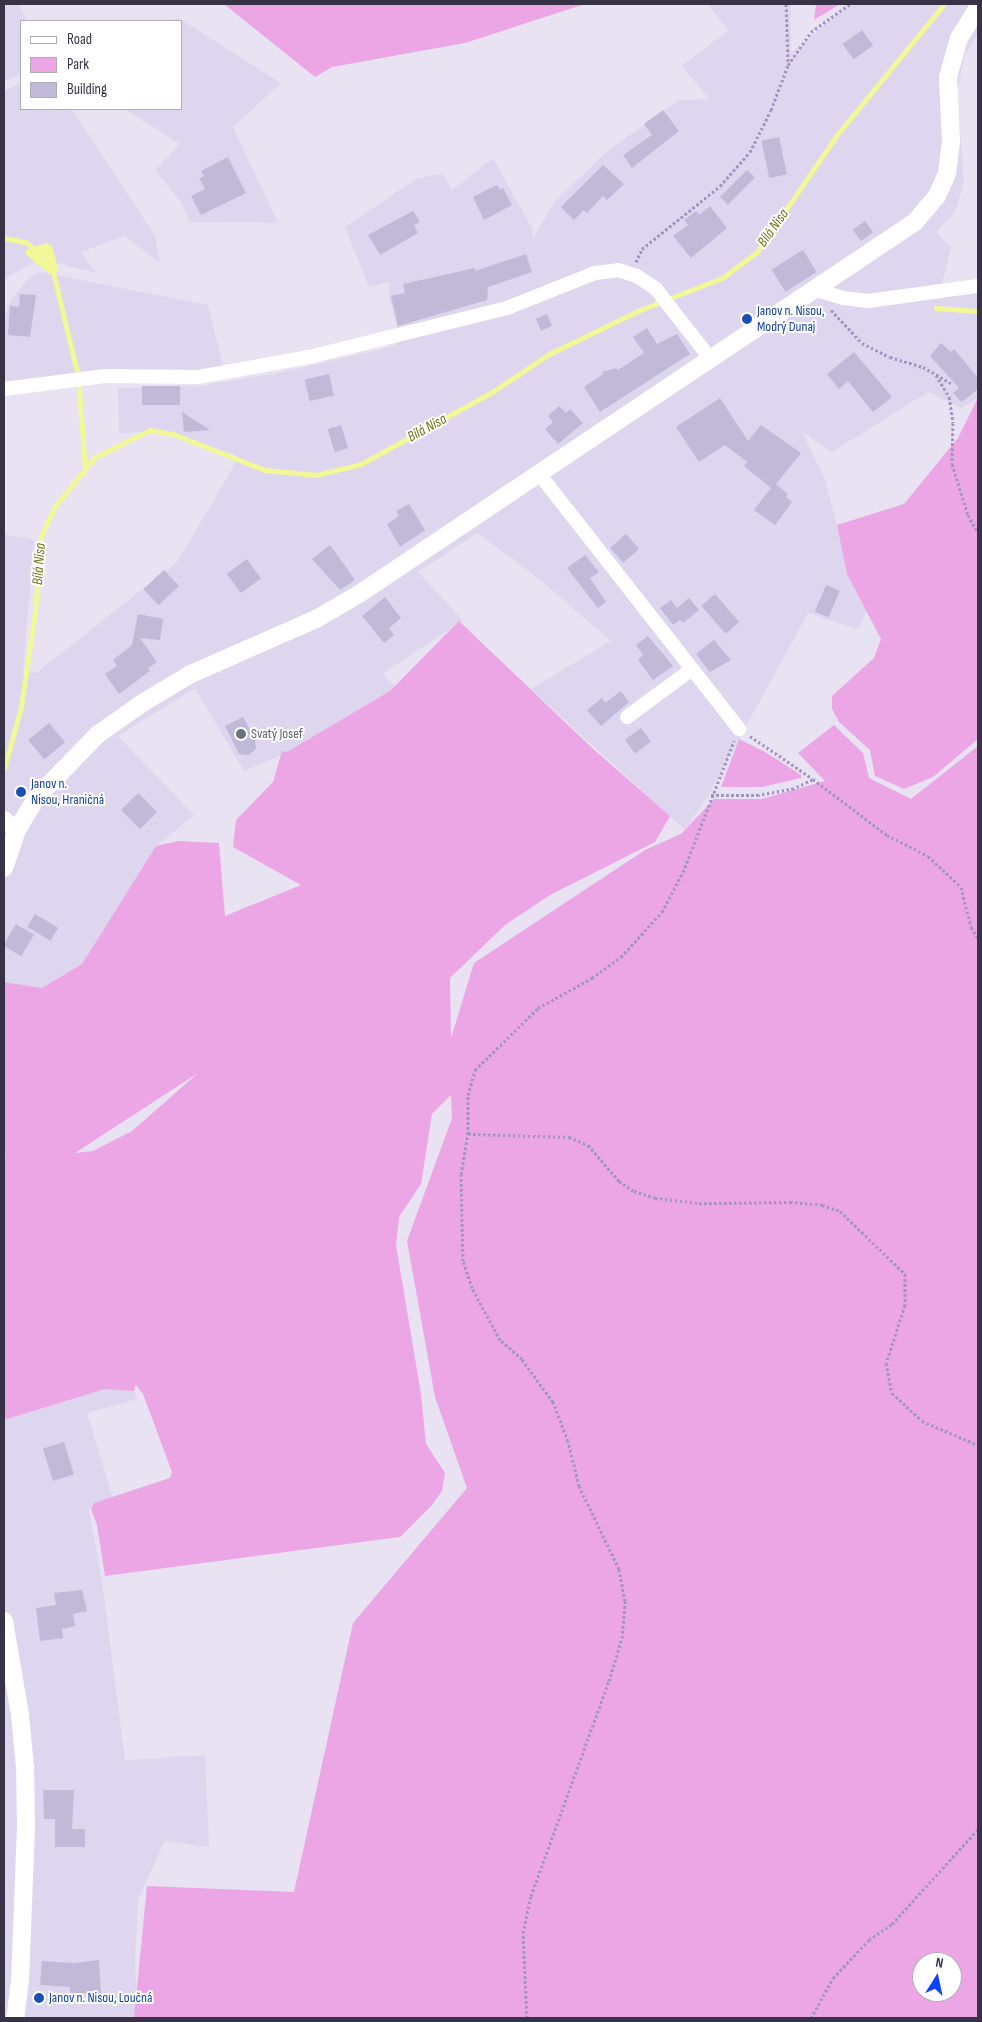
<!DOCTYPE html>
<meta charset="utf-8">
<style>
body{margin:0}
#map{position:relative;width:982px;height:2022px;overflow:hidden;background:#e8e2f3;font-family:"Sofia Sans Condensed",sans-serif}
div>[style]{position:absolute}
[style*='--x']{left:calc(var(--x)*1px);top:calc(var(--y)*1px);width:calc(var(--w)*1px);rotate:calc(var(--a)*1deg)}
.residential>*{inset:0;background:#ded6ee}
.green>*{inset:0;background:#eca6e6}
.water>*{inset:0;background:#f2f797}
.stream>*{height:5px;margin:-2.5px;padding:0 2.5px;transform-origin:2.5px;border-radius:2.5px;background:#f2f797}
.building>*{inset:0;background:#c1b9d8;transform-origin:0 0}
.path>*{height:3px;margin-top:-1.5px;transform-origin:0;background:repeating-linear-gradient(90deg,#a194c2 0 2.5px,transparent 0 5px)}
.minor>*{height:14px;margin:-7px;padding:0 7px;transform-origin:7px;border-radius:7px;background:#fff}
.tertiary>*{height:18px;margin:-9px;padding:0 9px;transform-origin:9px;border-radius:9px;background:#fff}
.dots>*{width:14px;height:14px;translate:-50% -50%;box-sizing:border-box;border:2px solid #fff;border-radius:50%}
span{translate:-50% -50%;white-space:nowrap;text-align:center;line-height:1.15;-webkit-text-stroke:4px #fff;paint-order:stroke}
.transit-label{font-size:14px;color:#164399}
.left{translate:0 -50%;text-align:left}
.worship-label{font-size:14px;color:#5b616d}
.water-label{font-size:15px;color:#70761b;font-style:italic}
.frame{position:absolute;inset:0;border:5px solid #373245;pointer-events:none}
.legend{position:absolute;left:20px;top:20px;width:162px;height:90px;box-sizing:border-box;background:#fff;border:1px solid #afadb5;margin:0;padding:6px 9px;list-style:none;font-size:15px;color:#373245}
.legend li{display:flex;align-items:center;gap:10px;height:25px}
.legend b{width:25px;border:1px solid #afadb5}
.north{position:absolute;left:912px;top:1952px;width:50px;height:50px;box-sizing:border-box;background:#fff;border:1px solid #afadb5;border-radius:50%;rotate:10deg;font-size:14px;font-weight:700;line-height:20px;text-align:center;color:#373245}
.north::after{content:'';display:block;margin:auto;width:18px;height:22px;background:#0d40ff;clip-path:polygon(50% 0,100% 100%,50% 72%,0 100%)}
</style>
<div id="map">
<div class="residential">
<div style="clip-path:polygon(4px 4px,18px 4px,27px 21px,21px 21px,21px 74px,4px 81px)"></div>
<div style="clip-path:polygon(708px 4px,791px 4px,791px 53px,849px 4px,978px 4px,978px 33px,965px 55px,957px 91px,964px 182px,955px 212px,936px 232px,951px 248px,938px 299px,978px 289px,978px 399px,961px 408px,928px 392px,832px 452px,802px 432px,825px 479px,846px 560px,868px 608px,858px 629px,808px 613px,708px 796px,685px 830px,531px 689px,611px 641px,538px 578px,477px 533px,418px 572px,463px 620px,382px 674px,395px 686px,390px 691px,287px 753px,244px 771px,195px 688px,118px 736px,194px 815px,156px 846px,82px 964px,42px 988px,4px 982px,4px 534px,34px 540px,23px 672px,36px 673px,177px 562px,233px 468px,236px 455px,162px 430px,119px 434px,118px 388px,200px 386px,283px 372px,395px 346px,399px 334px,390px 301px,389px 282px,369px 287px,345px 227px,416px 179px,443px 173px,452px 190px,493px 158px,532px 228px,533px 238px,556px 200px,609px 150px,679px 100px,709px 99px,682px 66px,728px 30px)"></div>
<div style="clip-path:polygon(177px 17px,281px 83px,233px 127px,278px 223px,190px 222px,181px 202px,155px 170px,180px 144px,126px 110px,181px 109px,181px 21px,175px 21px)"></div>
<div style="clip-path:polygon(21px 83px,21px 109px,72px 109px,155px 236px,160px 263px,124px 236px,81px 252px,97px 273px,39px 259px,4px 279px,4px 91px)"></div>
<div style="clip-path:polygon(40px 272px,208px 305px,224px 370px,4px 381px,4px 323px,10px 301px,29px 278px)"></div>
<div style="clip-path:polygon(105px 1389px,134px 1391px,137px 1399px,87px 1413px,113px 1499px,94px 1503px,89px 1510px,102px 1581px,125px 1760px,205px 1755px,209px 1847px,165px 1841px,138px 1899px,135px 1962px,138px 2018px,4px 2018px,4px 1420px)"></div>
</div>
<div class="green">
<div style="clip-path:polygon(224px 4px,585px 4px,465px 43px,332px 67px,315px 77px)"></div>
<div style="clip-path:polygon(816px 4px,840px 4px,814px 20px)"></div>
<div style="clip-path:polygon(978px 398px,978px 739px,933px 777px,904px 789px,875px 776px,870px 750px,839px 722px,832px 709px,832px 696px,874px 658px,881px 639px,847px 574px,837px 525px,904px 504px,958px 438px)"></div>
<div style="clip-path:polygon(evenodd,459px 621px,592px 748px,670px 816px,655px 842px,550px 895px,505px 925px,450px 978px,451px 1038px,474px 963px,645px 850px,681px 834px,714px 799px,762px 799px,825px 781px,798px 753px,834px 725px,863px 753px,869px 778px,911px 799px,978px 746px,978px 2018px,134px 2018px,147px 1886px,294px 1892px,353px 1623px,467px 1488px,435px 1397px,407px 1241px,452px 1118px,451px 1095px,432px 1114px,421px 1184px,399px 1217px,396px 1245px,421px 1394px,426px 1444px,445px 1473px,442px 1491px,432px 1505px,400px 1537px,105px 1576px,97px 1525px,91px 1509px,94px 1503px,170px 1478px,172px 1472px,143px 1394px,136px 1385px,134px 1391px,105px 1389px,4px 1420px,4px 1158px,8px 1158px,4px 1157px,4px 982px,42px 988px,82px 964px,156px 846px,179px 841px,219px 843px,225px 916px,301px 885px,233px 847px,236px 820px,273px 782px,282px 751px,287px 752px,390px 691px,459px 621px,198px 1073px,132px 1131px,93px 1151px,75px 1153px,198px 1073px,459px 621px,922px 1962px,952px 1962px,952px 1992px,922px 1992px,922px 1962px)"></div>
<div style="clip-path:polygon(739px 739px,765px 752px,801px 775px,801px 778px,762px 787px,721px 787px)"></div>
</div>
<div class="water">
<div style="clip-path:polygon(46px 243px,52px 246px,57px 265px,58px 271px,50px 274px,25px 254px,26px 250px)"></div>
</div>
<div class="stream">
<div style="--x:4;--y:238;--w:21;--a:11"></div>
<div style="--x:25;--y:242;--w:15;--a:37"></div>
<div style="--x:52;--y:268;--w:111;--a:76.5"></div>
<div style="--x:78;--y:376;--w:94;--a:85.7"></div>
<div style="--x:936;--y:308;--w:42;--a:4.1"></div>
<div style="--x:4;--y:768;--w:63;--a:-74.4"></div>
<div style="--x:21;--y:707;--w:97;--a:-81.7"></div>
<div style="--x:35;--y:611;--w:75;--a:-85.4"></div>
<div style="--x:41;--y:536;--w:33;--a:-65"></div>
<div style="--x:55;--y:506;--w:63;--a:-50.8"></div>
<div style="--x:95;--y:457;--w:61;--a:-26.1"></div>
<div style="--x:150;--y:430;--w:23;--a:10"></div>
<div style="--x:173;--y:434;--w:99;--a:21.4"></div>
<div style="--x:265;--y:470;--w:51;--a:5.6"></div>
<div style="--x:316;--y:475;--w:46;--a:-13.7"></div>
<div style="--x:361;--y:464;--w:149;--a:-28.8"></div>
<div style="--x:492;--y:392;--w:69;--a:-33.7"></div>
<div style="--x:549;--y:354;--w:101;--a:-25.8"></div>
<div style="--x:640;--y:310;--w:88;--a:-21.3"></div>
<div style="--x:722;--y:278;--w:44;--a:-36.6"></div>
<div style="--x:757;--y:252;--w:140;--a:-55.7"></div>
<div style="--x:836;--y:136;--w:171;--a:-50.7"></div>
</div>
<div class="building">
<div style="left:862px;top:30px;width:19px;height:24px;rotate:54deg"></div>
<div style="clip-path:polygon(663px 110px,679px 131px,632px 168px,623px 155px,652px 135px,644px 124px)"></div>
<div style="left:779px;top:137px;width:38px;height:18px;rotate:78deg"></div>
<div style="clip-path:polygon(228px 157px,246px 193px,201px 215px,191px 196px,205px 189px,199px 178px,204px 176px,201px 171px)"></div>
<div style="clip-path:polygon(603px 165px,624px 184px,607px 200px,603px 196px,587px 213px,584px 210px,574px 220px,561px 207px)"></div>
<div style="left:747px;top:170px;width:11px;height:38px;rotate:45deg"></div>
<div style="clip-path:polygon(497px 185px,500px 190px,503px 188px,512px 205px,484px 220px,473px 197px)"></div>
<div style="clip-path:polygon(710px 206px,727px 228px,691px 258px,673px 236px,688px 225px,684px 220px,696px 211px,699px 215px)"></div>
<div style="clip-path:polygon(413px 211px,420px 222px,414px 225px,418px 233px,380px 255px,368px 235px)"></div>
<div style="left:865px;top:221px;width:14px;height:15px;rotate:54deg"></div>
<div style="left:803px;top:250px;width:26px;height:37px;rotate:58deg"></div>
<div style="clip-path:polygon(526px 254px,532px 272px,488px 287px,487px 300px,398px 326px,391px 296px,405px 293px,403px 284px,475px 268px,475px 271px)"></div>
<div style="clip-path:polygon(20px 294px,36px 295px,30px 337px,8px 335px,10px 306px,19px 307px)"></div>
<div style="left:547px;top:314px;width:13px;height:12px;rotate:67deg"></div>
<div style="clip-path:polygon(647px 328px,657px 344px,677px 334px,690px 354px,600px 412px,584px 387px,603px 374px,602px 372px,616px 368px,618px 370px,644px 353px,633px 337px)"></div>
<div style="clip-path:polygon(941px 343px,951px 352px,954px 349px,978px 378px,978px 389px,962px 402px,953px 393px,959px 388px,930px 356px)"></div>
<div style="clip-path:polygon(854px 352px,892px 397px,873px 412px,848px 381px,839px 389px,827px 374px)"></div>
<div style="left:329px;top:374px;width:22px;height:25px;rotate:77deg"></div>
<div style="left:142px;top:386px;width:38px;height:19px"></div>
<div style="clip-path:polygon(720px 398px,748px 441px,761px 425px,801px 453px,776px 484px,788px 494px,786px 497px,792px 502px,775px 525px,754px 510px,771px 488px,744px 466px,747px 462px,725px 445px,699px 462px,676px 427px)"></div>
<div style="clip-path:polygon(559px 406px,566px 413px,570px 409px,583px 423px,558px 444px,545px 429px,553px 422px,548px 416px)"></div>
<div style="clip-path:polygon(182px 412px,210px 430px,184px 432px)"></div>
<div style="left:341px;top:425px;width:24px;height:14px;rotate:73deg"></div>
<div style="clip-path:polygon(409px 504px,425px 530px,400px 547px,387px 524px,399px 516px,396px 511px)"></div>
<div style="left:626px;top:534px;width:20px;height:21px;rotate:49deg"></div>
<div style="clip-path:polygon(330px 545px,355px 580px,340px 590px,312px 559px)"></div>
<div style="clip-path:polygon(585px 555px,599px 572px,590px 578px,606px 602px,598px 608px,567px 568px)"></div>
<div style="left:247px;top:559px;width:24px;height:25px;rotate:54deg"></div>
<div style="left:164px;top:570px;width:22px;height:28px;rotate:47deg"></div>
<div style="left:826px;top:585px;width:15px;height:29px;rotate:23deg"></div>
<div style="left:715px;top:594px;width:37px;height:18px;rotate:49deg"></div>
<div style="clip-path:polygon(385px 597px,401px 618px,389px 628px,394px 635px,384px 643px,362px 616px)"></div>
<div style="clip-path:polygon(689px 598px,699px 610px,683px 623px,680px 620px,673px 625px,660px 608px,671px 600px,677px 608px)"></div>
<div style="clip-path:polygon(138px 614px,163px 619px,160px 640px,140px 638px,157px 662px,148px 668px,150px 671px,119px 694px,105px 674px,117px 666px,113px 660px,132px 645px)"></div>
<div style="clip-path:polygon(648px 636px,673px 666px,653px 680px,638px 660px,643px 655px,636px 645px)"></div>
<div style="clip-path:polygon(714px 640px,731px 660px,710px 672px,696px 654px)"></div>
<div style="clip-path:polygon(621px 691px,629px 702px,601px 726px,587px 710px,602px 698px,605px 703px)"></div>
<div style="clip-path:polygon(243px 717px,255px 739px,256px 749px,249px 755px,239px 754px,225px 726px)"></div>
<div style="left:49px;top:723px;width:25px;height:27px;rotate:50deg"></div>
<div style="left:641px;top:728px;width:17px;height:20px;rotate:54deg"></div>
<div style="left:138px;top:793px;width:27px;height:24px;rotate:45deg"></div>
<div style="left:35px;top:914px;width:27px;height:15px;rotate:31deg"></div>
<div style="left:16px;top:924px;width:21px;height:25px;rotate:31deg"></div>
<div style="left:64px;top:1442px;width:34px;height:22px;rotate:73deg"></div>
<div style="clip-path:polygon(82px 1590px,87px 1611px,73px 1614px,75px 1626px,62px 1629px,63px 1638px,40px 1641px,36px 1608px,56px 1605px,54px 1593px)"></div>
<div style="clip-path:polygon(43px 1790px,74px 1790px,72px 1829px,85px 1829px,85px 1847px,55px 1847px,55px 1819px,44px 1819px)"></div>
<div style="clip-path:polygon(99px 1960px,101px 1993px,70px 1993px,70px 1987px,40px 1985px,42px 1961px,74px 1963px)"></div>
</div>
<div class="path">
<div style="--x:786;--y:4;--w:60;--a:88.1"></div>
<div style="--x:636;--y:262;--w:14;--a:-65"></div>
<div style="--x:642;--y:249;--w:100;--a:-38.9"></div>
<div style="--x:720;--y:186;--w:45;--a:-48.6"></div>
<div style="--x:750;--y:152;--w:47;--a:-63.4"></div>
<div style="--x:771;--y:110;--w:48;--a:-69.3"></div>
<div style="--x:788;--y:65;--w:40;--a:-55.1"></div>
<div style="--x:811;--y:32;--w:48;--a:-35.7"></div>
<div style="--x:831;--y:310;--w:45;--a:46.8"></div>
<div style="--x:862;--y:343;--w:31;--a:27"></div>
<div style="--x:890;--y:357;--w:34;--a:17"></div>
<div style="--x:923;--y:367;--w:32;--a:30"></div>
<div style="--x:936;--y:375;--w:26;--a:59"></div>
<div style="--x:949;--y:397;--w:26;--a:81"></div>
<div style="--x:953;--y:423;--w:41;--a:91.4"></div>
<div style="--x:952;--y:464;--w:53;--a:72.6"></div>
<div style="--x:968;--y:515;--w:21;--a:61"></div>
<div style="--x:750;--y:736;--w:76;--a:34.3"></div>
<div style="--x:813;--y:779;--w:93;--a:37.1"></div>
<div style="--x:887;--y:835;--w:46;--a:27.1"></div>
<div style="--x:928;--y:856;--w:45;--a:43.2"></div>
<div style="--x:961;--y:887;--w:41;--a:76"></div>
<div style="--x:971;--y:927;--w:13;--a:58"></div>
<div style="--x:711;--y:795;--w:46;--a:0"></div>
<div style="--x:757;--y:795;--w:36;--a:-10"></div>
<div style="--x:792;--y:789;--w:23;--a:-25"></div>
<div style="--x:468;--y:1134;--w:101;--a:1.7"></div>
<div style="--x:569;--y:1137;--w:21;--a:23"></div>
<div style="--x:588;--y:1145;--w:48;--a:49.3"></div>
<div style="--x:619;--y:1181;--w:18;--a:34"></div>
<div style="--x:634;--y:1191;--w:22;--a:18"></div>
<div style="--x:655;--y:1198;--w:44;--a:6.5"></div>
<div style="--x:699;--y:1203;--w:91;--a:-0.6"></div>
<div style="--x:790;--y:1202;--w:32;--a:5"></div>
<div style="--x:822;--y:1205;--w:19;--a:18"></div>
<div style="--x:840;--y:1211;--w:91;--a:44.1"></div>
<div style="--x:905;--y:1274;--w:31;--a:90"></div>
<div style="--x:905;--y:1305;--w:61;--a:108.1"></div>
<div style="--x:886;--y:1363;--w:31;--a:79"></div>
<div style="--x:892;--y:1393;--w:41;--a:43"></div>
<div style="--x:922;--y:1421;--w:61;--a:23.2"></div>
<div style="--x:527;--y:2018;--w:85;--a:-92.7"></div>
<div style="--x:523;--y:1933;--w:38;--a:-78"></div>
<div style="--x:531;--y:1896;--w:229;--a:-70.1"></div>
<div style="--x:609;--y:1681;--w:45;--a:-73.2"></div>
<div style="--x:622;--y:1638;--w:37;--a:-85"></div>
<div style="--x:625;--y:1601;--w:33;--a:-101"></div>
<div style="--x:619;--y:1569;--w:92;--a:-115.7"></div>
<div style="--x:579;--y:1486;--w:46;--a:-103.7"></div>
<div style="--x:568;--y:1441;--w:42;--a:-111"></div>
<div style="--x:553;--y:1402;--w:53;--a:-125.8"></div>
<div style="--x:522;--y:1359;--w:29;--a:-139"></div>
<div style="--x:500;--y:1340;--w:59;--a:-118.3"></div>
<div style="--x:472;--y:1288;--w:28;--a:-108"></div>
<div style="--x:463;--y:1261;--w:87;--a:-91.3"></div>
<div style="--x:461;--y:1174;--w:41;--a:-80.1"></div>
<div style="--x:468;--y:1134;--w:39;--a:-90"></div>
<div style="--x:468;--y:1095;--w:26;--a:-74"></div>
<div style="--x:475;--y:1070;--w:88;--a:-44.5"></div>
<div style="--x:538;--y:1008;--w:62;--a:-29.1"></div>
<div style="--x:592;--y:978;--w:36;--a:-36"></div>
<div style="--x:621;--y:957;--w:61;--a:-47.7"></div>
<div style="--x:662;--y:912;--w:45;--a:-62.3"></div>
<div style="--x:683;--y:872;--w:141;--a:-68.7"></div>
<div style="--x:811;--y:2018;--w:46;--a:-61.2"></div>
<div style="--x:833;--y:1978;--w:52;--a:-46.5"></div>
<div style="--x:869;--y:1940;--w:28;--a:-35"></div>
<div style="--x:892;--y:1924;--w:128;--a:-47.8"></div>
</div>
<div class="minor">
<div style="--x:817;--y:290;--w:27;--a:17"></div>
<div style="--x:843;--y:298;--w:25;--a:7"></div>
<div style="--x:868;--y:301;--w:111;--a:-7.8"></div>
<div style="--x:4;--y:389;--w:102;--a:-7.3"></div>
<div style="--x:105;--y:376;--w:93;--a:0.6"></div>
<div style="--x:198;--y:377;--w:113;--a:-10.2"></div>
<div style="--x:309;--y:357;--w:204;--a:-13.9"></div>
<div style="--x:507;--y:308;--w:95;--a:-21.7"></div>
<div style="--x:595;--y:273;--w:23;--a:-7"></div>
<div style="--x:618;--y:270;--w:20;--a:18"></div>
<div style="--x:637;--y:276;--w:23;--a:34"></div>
<div style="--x:656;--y:289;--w:88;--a:52"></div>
<div style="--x:540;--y:475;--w:323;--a:51.9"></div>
<div style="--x:627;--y:717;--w:81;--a:-36.4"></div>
</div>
<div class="tertiary">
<div style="--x:4;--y:820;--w:16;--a:38"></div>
<div style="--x:4;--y:868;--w:40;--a:-71.1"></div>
<div style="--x:17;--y:830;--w:39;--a:-59"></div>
<div style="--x:37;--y:797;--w:86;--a:-45.9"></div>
<div style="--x:97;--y:735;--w:57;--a:-35.1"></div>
<div style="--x:144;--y:702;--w:55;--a:-30.8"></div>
<div style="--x:191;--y:674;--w:139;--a:-23.8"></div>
<div style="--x:318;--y:618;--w:48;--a:-30.3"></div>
<div style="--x:359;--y:594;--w:669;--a:-33.79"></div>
<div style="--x:915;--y:222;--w:34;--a:-50"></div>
<div style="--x:937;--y:196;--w:24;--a:-66"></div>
<div style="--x:947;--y:174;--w:33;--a:-83"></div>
<div style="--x:951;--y:141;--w:64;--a:-92.7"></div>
<div style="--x:948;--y:77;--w:41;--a:-74.2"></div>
<div style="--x:959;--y:38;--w:36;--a:-58"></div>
<div style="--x:4;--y:1621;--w:95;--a:80.3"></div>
<div style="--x:20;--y:1715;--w:52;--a:84.5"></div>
<div style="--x:25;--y:1767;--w:59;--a:89"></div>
<div style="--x:26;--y:1826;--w:154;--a:92.2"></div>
<div style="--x:20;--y:1980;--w:38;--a:97"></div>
</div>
<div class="dots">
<div style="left:747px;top:319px;background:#1a4fb4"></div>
<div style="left:241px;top:734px;background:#6b7280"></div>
<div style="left:21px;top:792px;background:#1a4fb4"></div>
<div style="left:39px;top:1998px;background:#1a4fb4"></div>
</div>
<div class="transit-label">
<span class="left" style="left:757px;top:319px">Janov n. Nisou,<br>Modrý Dunaj</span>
<span class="left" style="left:31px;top:792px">Janov n.<br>Nisou, Hraničná</span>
<span class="left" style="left:49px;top:1998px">Janov n. Nisou, Loučná</span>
</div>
<div class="worship-label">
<span class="left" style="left:251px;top:734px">Svatý Josef</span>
</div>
<div class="water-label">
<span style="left:773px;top:228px;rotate:-55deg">Bílá Nisa</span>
<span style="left:427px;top:428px;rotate:-29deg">Bílá Nisa</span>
<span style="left:39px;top:564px;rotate:-86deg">Bílá Nisa</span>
</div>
<div class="frame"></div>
<ul class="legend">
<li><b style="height:6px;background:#fff"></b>Road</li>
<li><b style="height:14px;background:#eca6e6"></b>Park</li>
<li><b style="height:14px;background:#c1b9d8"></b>Building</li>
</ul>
<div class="north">N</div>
</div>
